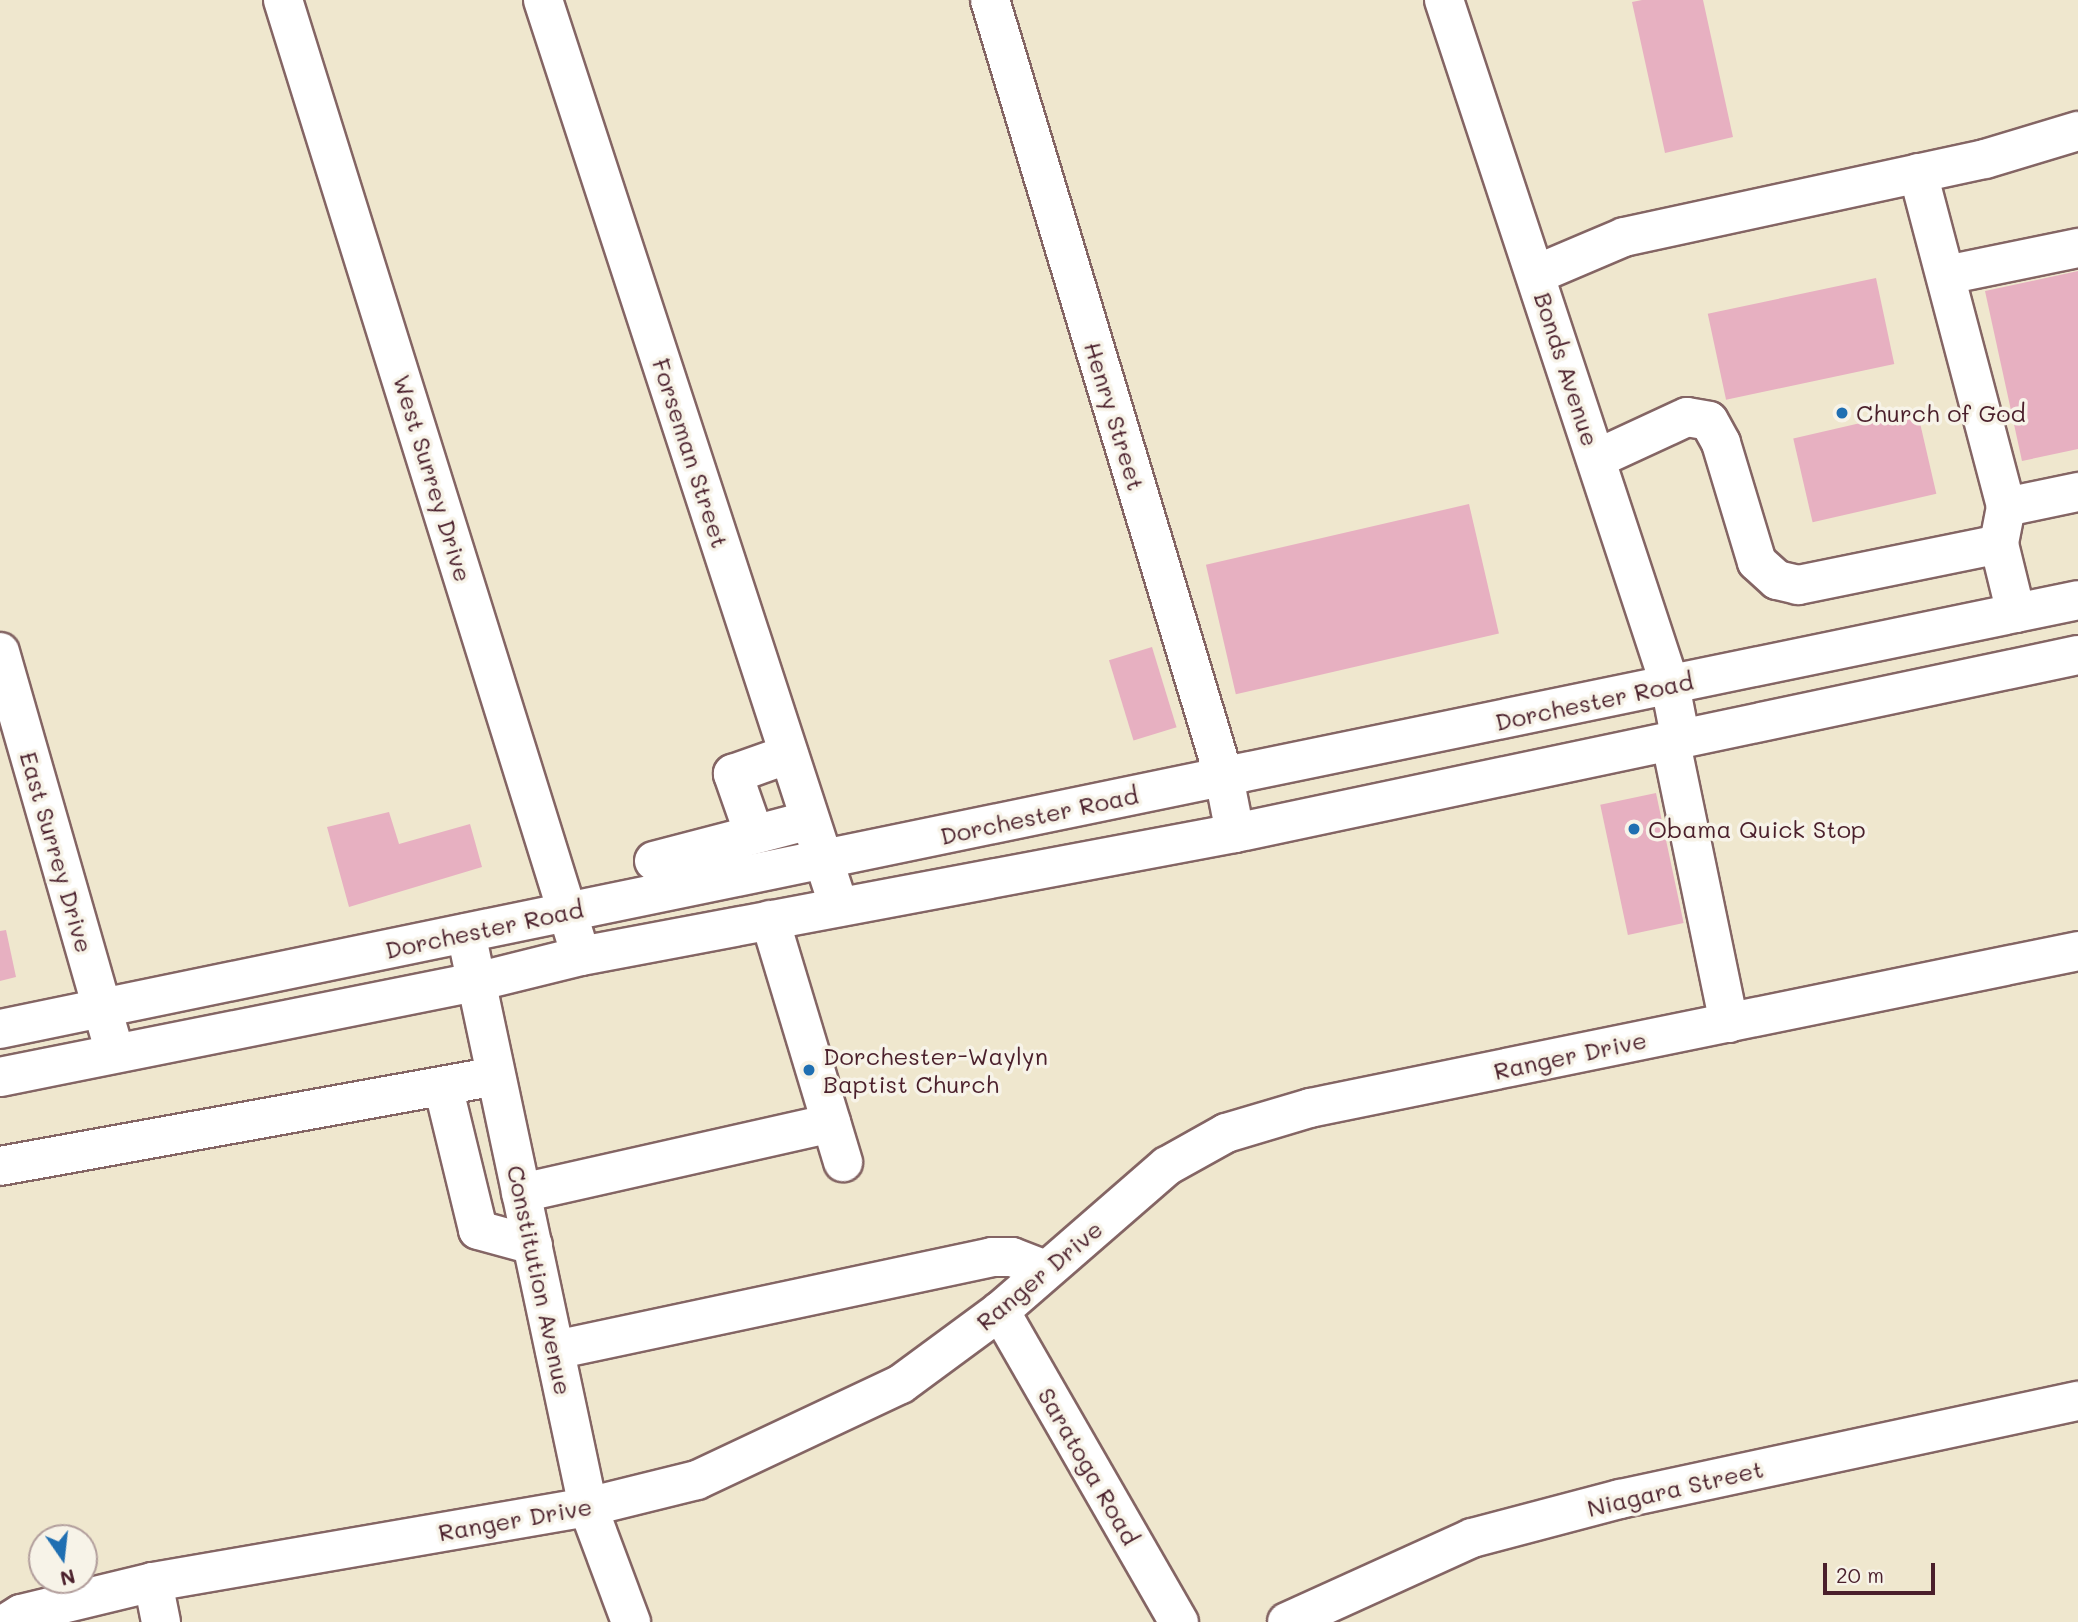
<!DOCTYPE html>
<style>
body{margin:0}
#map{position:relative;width:2078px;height:1622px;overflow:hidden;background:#efe7ce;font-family:Mali,sans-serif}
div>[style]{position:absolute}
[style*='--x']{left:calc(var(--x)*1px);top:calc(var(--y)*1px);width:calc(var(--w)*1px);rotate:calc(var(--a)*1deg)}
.building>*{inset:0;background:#e7b0c1;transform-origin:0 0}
.roads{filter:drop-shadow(2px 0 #846564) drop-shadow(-2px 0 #846564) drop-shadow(0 2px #846564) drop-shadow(0 -2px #846564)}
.minor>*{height:38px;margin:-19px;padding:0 19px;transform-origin:19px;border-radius:19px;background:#fff}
.major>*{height:38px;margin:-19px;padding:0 19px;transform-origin:19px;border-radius:19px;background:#fff}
.dots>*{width:19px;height:19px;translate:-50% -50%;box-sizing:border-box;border:4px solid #f7f3e8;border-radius:50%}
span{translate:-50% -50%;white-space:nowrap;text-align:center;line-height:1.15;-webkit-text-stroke:7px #f7f3e8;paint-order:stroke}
.street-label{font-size:24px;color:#4a1f2b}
.poi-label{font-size:24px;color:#4a1f2b}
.left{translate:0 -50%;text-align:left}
.north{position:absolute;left:28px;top:1524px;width:70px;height:70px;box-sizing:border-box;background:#f7f3e8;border:2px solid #b29e9c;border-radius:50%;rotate:166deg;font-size:19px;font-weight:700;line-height:28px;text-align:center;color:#4a1f2b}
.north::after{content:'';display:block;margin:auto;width:24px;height:32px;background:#1f6fb2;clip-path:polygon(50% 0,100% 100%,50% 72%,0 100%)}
.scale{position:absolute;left:1823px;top:1563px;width:112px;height:32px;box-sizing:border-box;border:4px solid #4a1f2b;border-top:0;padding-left:9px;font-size:21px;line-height:24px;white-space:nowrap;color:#4a1f2b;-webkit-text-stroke:5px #f7f3e8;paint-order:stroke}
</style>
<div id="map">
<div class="building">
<div style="clip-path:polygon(1642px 0,1703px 0,1733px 137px,1665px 153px,1632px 2px)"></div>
<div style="clip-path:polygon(2078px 271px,2078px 449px,2022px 461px,1985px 291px)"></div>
<div style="left:1876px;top:278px;width:88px;height:172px;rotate:78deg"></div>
<div style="left:1917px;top:410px;width:86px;height:127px;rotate:77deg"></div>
<div style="left:1469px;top:504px;width:133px;height:270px;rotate:77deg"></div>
<div style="left:1152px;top:647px;width:84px;height:45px;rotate:73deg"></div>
<div style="left:1656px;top:793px;width:133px;height:57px;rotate:78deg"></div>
<div style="clip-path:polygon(389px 812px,399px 844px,470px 824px,482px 867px,349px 907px,327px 827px)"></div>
<div style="clip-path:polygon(6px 930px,16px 977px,0 981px,0 931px)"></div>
</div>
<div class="roads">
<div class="minor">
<div style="--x:283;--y:0;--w:1001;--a:72.69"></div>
<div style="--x:543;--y:0;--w:954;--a:71.93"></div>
<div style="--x:990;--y:0;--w:811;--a:73.24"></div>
<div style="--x:1224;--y:777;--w:57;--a:78.9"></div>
<div style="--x:1444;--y:0;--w:721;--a:71.74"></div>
<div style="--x:1670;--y:685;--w:57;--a:78.9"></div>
<div style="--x:1918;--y:173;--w:345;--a:75.2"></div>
<div style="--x:2006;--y:507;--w:38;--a:101"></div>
<div style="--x:1999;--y:544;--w:71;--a:76.2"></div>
<div style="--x:1537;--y:274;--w:95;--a:-23"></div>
<div style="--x:1624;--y:237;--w:369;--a:-12.2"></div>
<div style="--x:1985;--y:159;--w:97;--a:-16.8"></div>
<div style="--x:1946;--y:275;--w:135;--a:-11.6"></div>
<div style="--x:1596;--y:459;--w:100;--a:-24.8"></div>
<div style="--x:1687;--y:417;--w:22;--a:10"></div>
<div style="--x:1709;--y:421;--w:25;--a:61"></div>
<div style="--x:1721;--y:443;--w:124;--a:73.2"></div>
<div style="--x:1757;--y:562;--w:27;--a:42"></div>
<div style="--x:1777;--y:580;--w:22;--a:13"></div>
<div style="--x:1798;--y:585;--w:205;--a:-11.5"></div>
<div style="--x:2006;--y:507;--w:74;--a:-11.8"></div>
<div style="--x:0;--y:652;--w:416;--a:74"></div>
<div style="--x:1671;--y:743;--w:286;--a:78.3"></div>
<div style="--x:754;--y:834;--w:64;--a:-109.3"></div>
<div style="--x:733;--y:774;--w:59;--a:-19.7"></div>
<div style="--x:654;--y:861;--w:161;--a:-14.7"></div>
<div style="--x:770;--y:920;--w:253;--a:73.2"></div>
<div style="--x:466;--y:933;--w:587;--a:78"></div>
<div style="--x:588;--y:1507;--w:123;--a:69.5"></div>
<div style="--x:443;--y:1086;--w:148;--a:76.3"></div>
<div style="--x:478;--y:1230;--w:57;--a:15.3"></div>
<div style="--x:0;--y:1166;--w:504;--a:-10.28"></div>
<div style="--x:521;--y:1193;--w:318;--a:-12.7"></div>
<div style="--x:1000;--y:1311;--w:359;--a:60.1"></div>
<div style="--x:555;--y:1350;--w:447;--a:-12"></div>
<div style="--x:992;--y:1257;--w:20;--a:0"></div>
<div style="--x:1012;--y:1257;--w:36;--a:21"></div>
<div style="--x:153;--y:1582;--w:41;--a:78.7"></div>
<div style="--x:8;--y:1622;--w:15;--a:-32"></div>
<div style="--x:21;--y:1614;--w:136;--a:-13.6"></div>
<div style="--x:153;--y:1582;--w:441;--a:-9.8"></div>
<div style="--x:588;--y:1507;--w:112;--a:-13.9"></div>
<div style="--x:697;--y:1480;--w:225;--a:-25.2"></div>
<div style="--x:901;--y:1384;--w:123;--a:-36.4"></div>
<div style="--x:1000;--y:1311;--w:221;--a:-41"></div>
<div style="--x:1167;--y:1166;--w:68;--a:-29.2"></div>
<div style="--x:1226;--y:1133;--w:88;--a:-16.6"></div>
<div style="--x:1310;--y:1108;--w:784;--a:-11.55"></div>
<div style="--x:1287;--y:1622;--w:203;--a:-24.4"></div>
<div style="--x:1472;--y:1538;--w:153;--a:-14.8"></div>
<div style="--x:1620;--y:1499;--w:468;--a:-12.1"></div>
</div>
<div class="major">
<div style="--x:0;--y:1029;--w:2122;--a:-11.66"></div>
<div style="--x:0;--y:1077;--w:485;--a:-11.3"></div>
<div style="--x:476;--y:982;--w:108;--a:-13.9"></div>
<div style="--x:581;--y:956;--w:665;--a:-10.65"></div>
<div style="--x:1235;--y:833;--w:862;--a:-11.92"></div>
</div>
</div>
<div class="dots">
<div style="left:1842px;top:413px;background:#1f6fb2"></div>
<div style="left:1634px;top:829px;background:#1f6fb2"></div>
<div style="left:809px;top:1070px;background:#1f6fb2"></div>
</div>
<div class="street-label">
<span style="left:1567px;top:369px;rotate:72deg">Bonds Avenue</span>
<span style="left:1115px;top:416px;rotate:73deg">Henry Street</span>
<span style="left:691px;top:453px;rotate:72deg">Forseman Street</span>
<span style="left:433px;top:478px;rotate:73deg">West Surrey Drive</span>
<span style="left:1594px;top:701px;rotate:-12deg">Dorchester Road</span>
<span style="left:1039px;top:815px;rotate:-12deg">Dorchester Road</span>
<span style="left:57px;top:852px;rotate:74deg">East Surrey Drive</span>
<span style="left:484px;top:929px;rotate:-12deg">Dorchester Road</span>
<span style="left:1570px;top:1055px;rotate:-12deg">Ranger Drive</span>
<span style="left:1039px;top:1275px;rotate:-40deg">Ranger Drive</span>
<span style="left:540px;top:1280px;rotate:78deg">Constitution Avenue</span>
<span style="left:1089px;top:1466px;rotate:60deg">Saratoga Road</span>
<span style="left:1675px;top:1488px;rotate:-13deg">Niagara Street</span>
<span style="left:515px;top:1519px;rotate:-10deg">Ranger Drive</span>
</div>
<div class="poi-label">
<span class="left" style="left:1856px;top:413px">Church of God</span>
<span class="left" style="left:1648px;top:829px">Obama Quick Stop</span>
<span class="left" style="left:823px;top:1070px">Dorchester-Waylyn<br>Baptist Church</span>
</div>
<div class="north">N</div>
<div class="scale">20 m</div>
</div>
